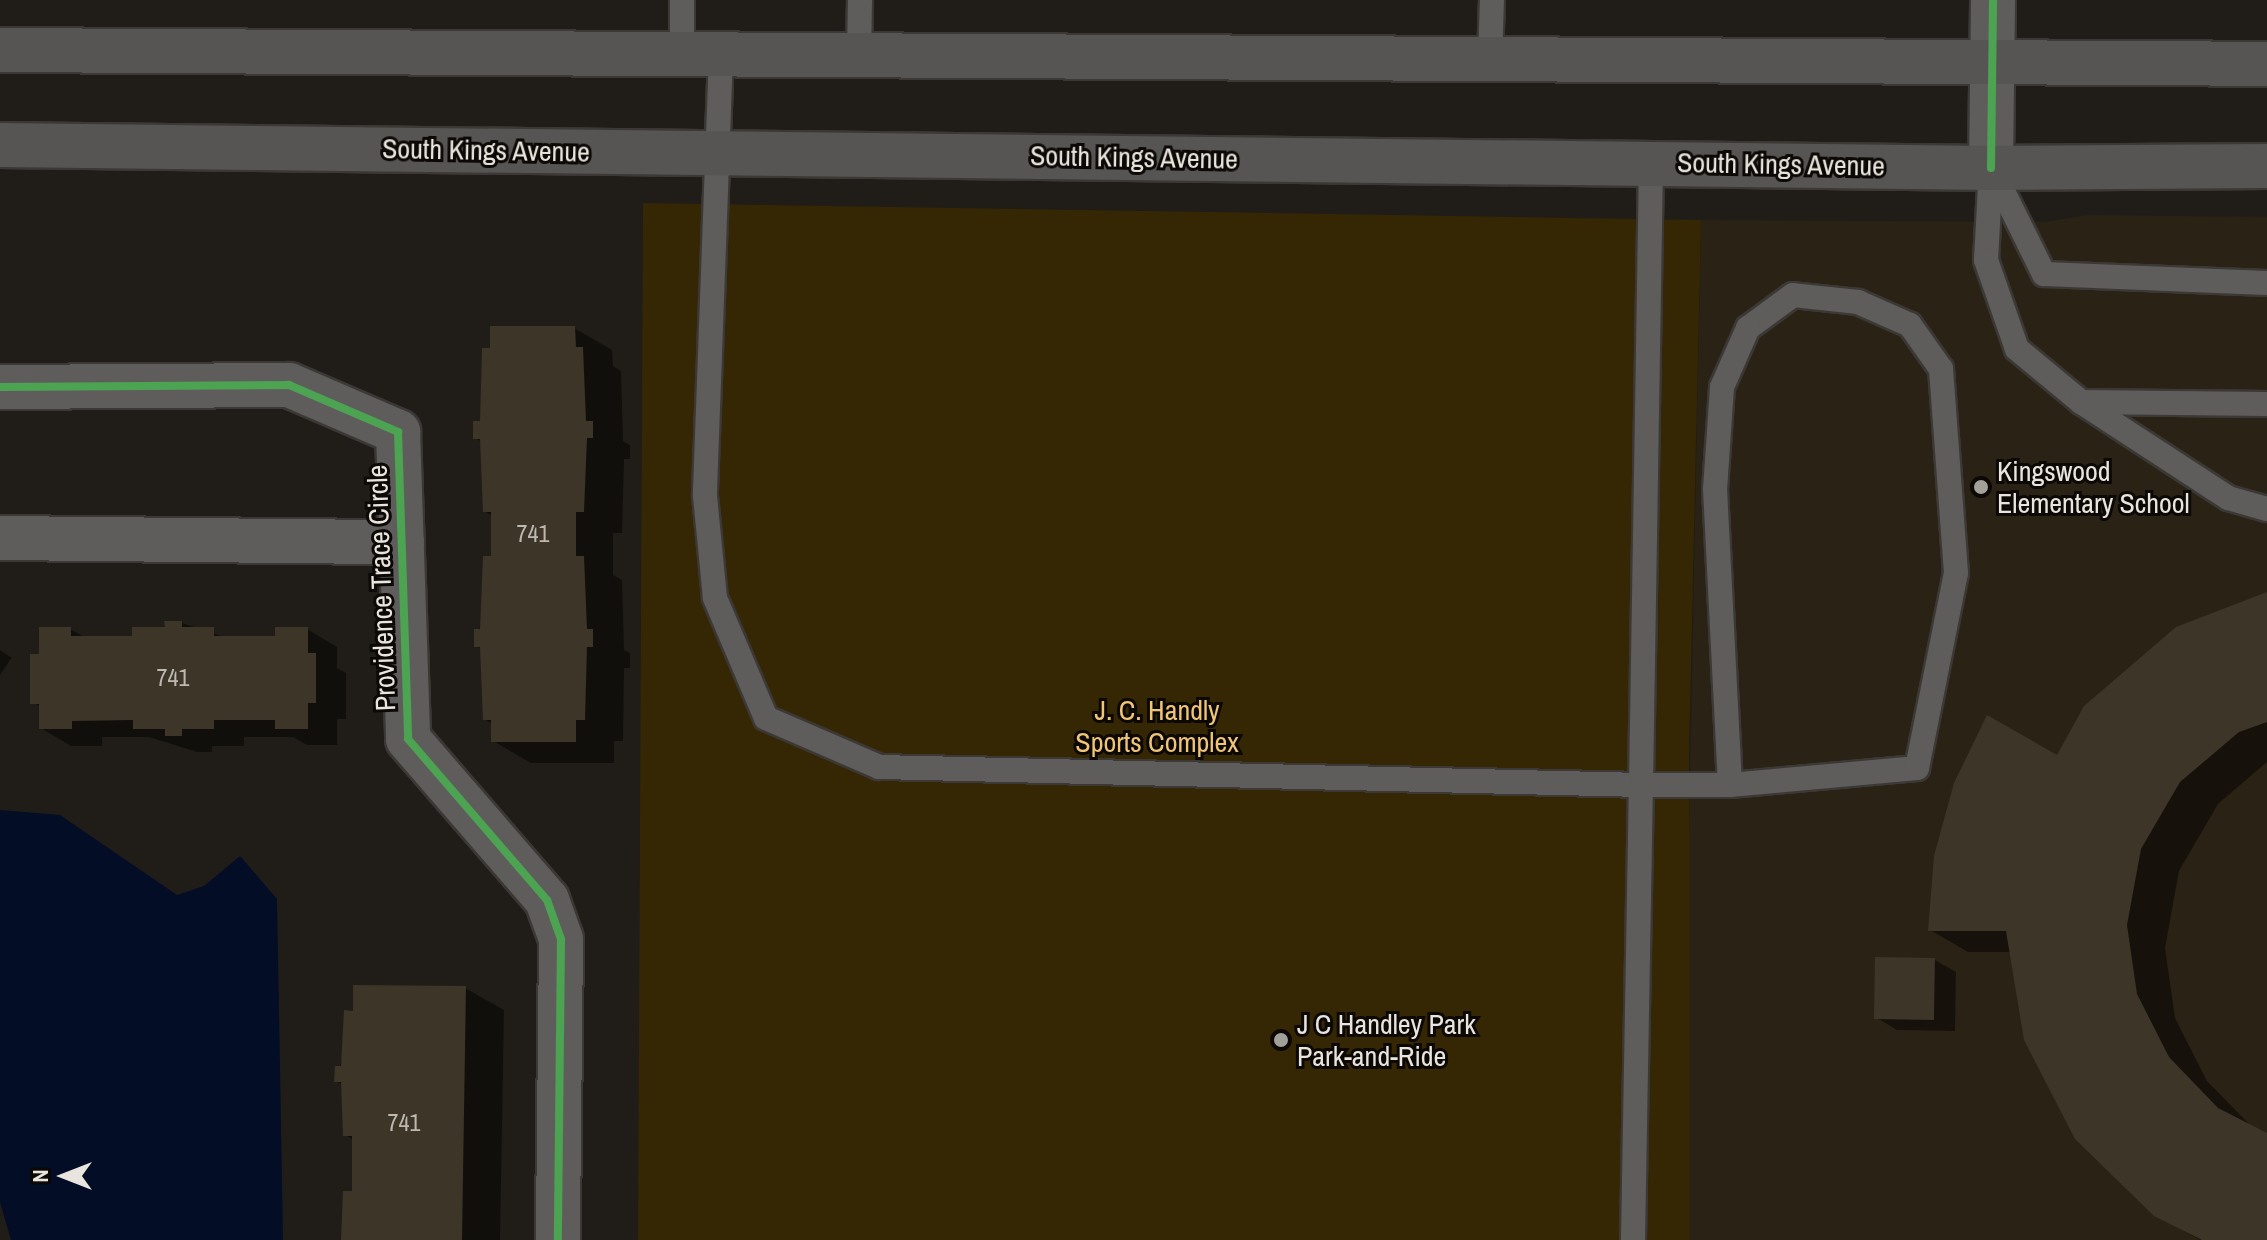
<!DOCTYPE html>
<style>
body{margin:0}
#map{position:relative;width:2267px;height:1240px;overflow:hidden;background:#201d18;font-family:"Archivo Narrow",sans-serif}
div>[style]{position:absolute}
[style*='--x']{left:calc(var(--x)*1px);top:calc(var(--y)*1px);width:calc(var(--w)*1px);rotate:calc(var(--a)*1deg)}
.built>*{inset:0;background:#2a2315}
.green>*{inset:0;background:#362704}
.water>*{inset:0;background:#030d25}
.shadow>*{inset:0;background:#0007;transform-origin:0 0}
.building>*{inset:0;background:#3c3528;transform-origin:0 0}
.roads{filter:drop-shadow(2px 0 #3b3835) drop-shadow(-2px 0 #3b3835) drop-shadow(0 2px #3b3835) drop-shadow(0 -2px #3b3835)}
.lane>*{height:24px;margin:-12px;padding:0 12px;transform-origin:12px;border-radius:12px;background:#5e5d5b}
.street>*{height:44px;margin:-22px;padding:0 22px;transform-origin:22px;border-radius:22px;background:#5e5d5b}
.secondary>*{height:44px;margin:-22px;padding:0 22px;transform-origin:22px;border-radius:22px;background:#575553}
.cycleway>*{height:8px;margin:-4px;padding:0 4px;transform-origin:4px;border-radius:4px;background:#4ca352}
.dots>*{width:22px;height:22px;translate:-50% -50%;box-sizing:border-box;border:4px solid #0b0805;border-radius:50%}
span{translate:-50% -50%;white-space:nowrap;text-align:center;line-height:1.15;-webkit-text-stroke:6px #0b0805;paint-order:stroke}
.number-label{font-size:24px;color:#beb9b0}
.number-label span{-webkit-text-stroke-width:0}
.street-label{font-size:28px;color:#e9e5de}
.poi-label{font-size:28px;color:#e9e5de}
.left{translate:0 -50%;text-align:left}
.park-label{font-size:28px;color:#f0c575}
.north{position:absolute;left:24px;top:1136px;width:80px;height:80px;-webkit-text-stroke:6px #0b0805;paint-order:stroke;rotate:270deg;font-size:22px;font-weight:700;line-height:32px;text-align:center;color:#e9e5de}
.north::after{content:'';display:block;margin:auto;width:28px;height:36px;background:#e9e5de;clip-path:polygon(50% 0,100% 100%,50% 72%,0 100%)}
</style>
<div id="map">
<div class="built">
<div style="clip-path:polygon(2088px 215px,2267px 217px,2267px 1240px,1681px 1240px,1701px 220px,2046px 222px)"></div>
</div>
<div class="green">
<div style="clip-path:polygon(643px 203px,1701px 220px,1689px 753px,1689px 1240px,638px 1240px)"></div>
</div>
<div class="water">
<div style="clip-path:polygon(0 810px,60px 815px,177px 895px,204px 886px,240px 856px,277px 899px,283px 1240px,11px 1240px,0 1202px)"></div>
</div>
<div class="shadow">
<div style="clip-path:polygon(574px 328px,612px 350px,613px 366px,621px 371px,623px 441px,630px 445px,630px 459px,624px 459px,622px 533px,613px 533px,613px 575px,622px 580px,624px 650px,630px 653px,630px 668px,624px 668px,623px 741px,614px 741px,614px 763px,531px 763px,493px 741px,493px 724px,484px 719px,482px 649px,476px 646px,493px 558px,493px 516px,484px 511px,482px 442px,475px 438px,482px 423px)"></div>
<div style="clip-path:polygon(2267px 594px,2267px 762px,2218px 804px,2179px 871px,2165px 948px,2175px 1018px,2207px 1081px,2252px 1127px,2267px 1135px,2267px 1240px,2200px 1240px,2155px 1215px,2011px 952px,1968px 952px,1930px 930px,2058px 758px)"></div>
<div style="clip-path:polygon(182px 623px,228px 638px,277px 638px,307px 629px,337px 647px,337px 668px,346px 673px,346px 719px,337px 719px,337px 745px,307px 745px,293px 737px,244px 737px,244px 746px,212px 746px,212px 752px,197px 752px,149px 737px,102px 737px,102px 746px,71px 746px,41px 728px,41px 707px,32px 702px,41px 656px,70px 629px,86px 638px,134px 638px)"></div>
<div style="left:0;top:650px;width:14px;height:89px;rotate:34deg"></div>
<div style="clip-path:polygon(1935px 960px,1956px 972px,1955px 1031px,1897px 1030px,1877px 1018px)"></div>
<div style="clip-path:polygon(465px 988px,504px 1010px,500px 1240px,343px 1240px,354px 1193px,354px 1140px,345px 1135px,343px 1085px,336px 1081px,355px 1013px)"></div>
</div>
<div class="building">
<div style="clip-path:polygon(490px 326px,575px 326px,576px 347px,583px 347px,586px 421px,593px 421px,593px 438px,587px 438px,584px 512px,576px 512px,576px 556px,584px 556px,587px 629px,593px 629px,593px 647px,587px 647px,585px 720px,576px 720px,576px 742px,491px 742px,491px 720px,483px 720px,480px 647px,474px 647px,474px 629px,480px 629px,483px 556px,491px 556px,491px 512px,483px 512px,480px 439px,473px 439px,473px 421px,480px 421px,482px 348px,490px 348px)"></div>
<div style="clip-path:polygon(2267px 592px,2267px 722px,2239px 732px,2180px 782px,2141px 849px,2127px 925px,2137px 994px,2169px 1057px,2218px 1108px,2267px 1133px,2267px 1240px,2202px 1240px,2154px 1216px,2075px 1139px,2024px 1040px,2006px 931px,1928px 931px,1934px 856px,1954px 783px,1987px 715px,2057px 755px,2084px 706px,2176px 627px)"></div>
<div style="clip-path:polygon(164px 621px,182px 621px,182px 627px,214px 627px,214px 636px,275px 636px,275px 627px,308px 627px,308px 653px,316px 653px,316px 703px,308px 703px,308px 729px,275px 729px,275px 720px,214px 720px,214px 729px,182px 729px,182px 736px,165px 736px,165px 729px,133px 729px,133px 720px,72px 721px,72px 729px,39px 729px,39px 704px,30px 704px,30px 654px,39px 654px,39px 627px,71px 627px,71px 636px,132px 636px,132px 627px,165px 627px)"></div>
<div style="left:1875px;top:957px;width:60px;height:62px;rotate:1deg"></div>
<div style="clip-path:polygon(353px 985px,466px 986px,462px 1240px,341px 1240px,343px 1191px,352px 1191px,352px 1136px,343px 1136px,341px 1082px,334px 1082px,335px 1066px,341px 1066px,344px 1010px,353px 1011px)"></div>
</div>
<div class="roads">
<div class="lane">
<div style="--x:682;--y:0;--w:54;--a:90"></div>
<div style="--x:721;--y:54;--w:442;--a:92.1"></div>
<div style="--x:705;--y:496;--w:102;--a:84.4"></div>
<div style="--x:715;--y:598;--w:130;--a:67"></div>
<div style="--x:766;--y:718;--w:123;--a:23.4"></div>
<div style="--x:879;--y:767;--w:762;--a:1.35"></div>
<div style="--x:1641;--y:785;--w:623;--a:-89.08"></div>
<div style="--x:859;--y:56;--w:56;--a:-89"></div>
<div style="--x:1490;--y:59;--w:59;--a:-88.1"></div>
<div style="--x:1991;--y:168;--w:92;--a:93.1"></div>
<div style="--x:1986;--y:260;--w:94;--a:70.8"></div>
<div style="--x:2017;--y:349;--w:83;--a:39.6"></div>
<div style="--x:2081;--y:402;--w:186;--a:0.6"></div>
<div style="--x:1993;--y:171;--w:115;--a:63.7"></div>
<div style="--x:2044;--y:274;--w:223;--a:2.3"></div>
<div style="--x:2081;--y:402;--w:176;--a:33.1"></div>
<div style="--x:2228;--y:498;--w:41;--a:15.8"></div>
<div style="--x:1633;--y:1240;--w:455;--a:-89"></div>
<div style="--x:1641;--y:785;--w:89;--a:0"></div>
<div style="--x:1730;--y:785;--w:188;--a:-5.2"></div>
<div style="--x:1917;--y:768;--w:199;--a:-78.7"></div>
<div style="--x:1956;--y:573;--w:205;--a:-94.2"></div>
<div style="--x:1941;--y:369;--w:54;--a:-125.2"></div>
<div style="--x:1910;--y:325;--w:57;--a:-156.1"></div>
<div style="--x:1858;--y:302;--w:65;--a:-173.9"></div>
<div style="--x:1793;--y:295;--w:56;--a:143.7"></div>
<div style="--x:1748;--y:328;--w:64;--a:113.8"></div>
<div style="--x:1722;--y:387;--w:102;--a:93.9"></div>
<div style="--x:1715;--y:489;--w:296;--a:87.1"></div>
</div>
<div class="street">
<div style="--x:1991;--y:168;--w:168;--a:-89.3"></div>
<div style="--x:0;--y:387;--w:289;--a:-0.4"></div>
<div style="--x:289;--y:385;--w:119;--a:23.3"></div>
<div style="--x:398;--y:432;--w:307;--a:88.1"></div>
<div style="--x:408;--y:739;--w:213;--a:49.2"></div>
<div style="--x:547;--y:900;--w:41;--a:70.3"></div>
<div style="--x:561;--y:939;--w:301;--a:90.6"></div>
<div style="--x:0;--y:538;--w:402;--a:0.6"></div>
</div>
<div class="secondary">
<div style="--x:0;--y:50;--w:2267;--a:0.35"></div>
<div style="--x:0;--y:145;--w:1991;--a:0.66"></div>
<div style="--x:1991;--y:168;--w:276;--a:-0.4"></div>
</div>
</div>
<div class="cycleway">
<div style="--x:1991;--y:168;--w:168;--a:-89.3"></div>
<div style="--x:0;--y:387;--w:289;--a:-0.4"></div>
<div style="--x:289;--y:385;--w:119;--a:23.3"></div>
<div style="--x:398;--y:432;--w:307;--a:88.1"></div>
<div style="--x:408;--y:739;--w:213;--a:49.2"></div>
<div style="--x:547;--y:900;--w:41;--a:70.3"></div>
<div style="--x:561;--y:939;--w:301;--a:90.6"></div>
</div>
<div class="dots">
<div style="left:1981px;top:487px;background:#a39f99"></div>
<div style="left:1281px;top:1040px;background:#a39f99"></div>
</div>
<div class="number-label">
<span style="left:533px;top:534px">741</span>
<span style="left:173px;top:678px">741</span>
<span style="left:404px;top:1123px">741</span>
</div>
<div class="street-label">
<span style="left:486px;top:150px;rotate:1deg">South Kings Avenue</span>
<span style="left:1134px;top:157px;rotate:1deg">South Kings Avenue</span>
<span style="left:1781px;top:164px;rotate:1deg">South Kings Avenue</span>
<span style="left:381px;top:588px;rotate:-92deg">Providence Trace Circle</span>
</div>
<div class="poi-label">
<span class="left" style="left:1997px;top:487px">Kingswood<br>Elementary School</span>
<span class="left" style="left:1297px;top:1040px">J C Handley Park<br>Park-and-Ride</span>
</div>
<div class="park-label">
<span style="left:1157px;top:726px">J. C. Handly<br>Sports Complex</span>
</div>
<div class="north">N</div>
</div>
